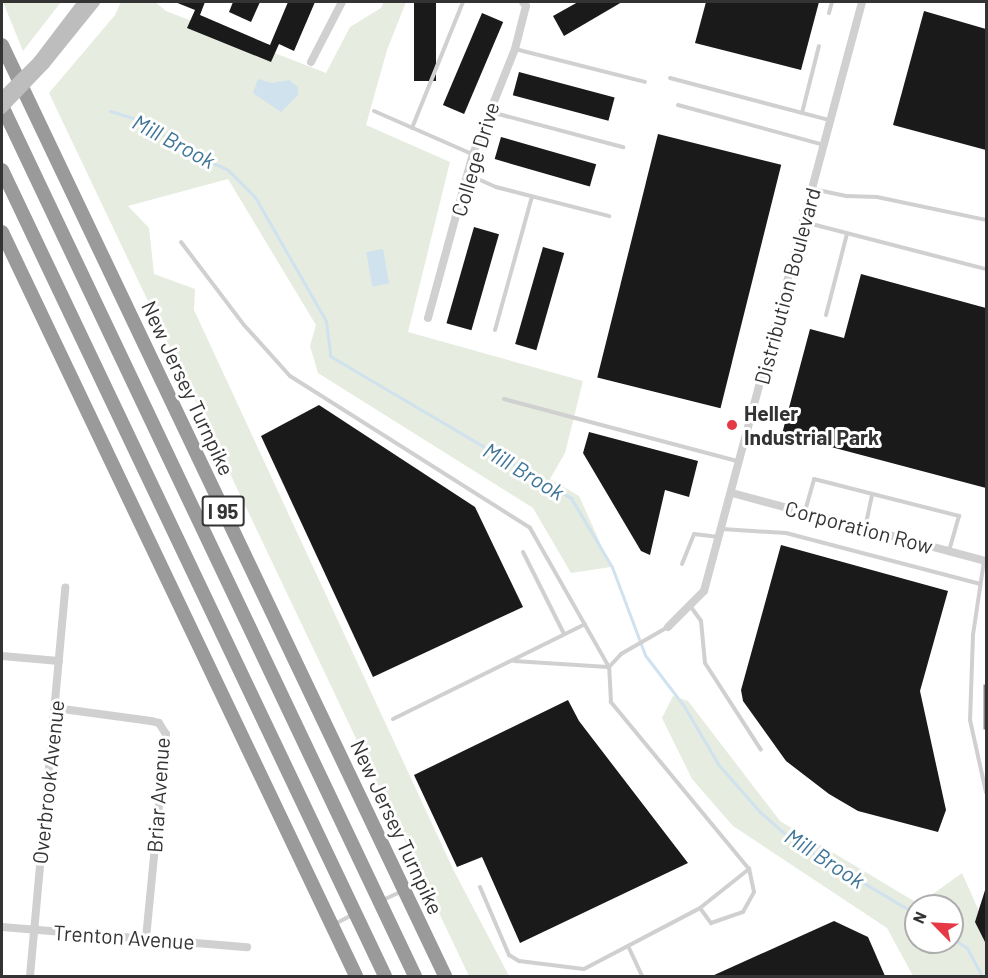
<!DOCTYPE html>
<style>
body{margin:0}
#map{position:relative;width:988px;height:978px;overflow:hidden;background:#fff;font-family:Barlow,sans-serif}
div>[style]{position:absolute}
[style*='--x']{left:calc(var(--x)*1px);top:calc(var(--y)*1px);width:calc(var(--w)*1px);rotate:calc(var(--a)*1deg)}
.green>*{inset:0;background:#e6ecdf}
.water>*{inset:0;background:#cfe2ee;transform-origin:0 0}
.stream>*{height:3px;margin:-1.5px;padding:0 1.5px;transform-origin:1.5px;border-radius:1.5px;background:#cfe2ee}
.building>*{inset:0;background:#1a1a1a;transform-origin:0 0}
.service>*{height:4px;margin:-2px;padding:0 2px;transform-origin:2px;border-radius:2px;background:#d0d0d0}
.minor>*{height:8px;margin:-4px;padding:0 4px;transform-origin:4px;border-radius:4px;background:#d0d0d0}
.secondary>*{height:10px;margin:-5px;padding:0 5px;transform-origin:5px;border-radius:5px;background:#bdbdbd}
.motorway>*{height:14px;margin:-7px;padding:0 7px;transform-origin:7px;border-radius:7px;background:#9a9a9a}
.rail>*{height:5px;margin-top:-2.5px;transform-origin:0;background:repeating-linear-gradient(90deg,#fff 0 9px,#888 0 18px);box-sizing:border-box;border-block:2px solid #888}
.secondary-bridge>*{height:10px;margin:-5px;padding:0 5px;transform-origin:5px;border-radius:5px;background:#bdbdbd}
.dots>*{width:16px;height:16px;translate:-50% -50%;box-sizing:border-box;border:3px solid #fff;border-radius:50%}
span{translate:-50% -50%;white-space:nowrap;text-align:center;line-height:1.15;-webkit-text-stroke:6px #fff;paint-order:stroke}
.shield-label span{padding:2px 4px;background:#fff;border:2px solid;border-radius:4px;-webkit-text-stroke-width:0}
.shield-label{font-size:20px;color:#333;font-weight:700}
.street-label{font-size:21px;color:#333}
.poi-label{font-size:21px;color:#333;font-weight:700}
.left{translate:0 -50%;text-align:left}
.water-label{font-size:22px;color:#3f7597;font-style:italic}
.frame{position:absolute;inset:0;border:3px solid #333;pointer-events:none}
.north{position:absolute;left:904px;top:894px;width:60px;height:60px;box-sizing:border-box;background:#fff;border:2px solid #adadad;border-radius:50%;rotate:294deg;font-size:16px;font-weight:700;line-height:24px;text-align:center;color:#333}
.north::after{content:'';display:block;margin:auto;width:21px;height:27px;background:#e63946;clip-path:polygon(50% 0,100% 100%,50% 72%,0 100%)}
</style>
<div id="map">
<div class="green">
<div style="clip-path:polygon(3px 2px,61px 2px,23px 51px)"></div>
<div style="clip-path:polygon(121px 2px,155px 2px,166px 11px,326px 73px,350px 27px,381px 8px,384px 2px,406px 2px,387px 50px,366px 125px,450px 162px,408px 332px,583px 381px,565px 453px,550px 479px,579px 496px,611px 567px,571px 573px,533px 508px,318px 373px,310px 346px,316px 325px,228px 179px,128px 206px,149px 228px,154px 274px,195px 289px,194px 310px,453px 869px,509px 976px,469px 976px,49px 93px,115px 15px)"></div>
<div style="clip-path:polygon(evenodd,673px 696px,688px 701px,780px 821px,919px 904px,962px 873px,986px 927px,986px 976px,913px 976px,887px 928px,733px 826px,692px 779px,662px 718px,673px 696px,916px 906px,952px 906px,952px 942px,916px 942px,916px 906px)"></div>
</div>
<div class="water">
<div style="clip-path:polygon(258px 79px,272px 83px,289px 80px,298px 87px,298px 95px,281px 112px,253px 93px)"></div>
<div style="left:383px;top:249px;width:35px;height:17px;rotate:80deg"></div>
</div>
<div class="stream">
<div style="--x:110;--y:111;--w:28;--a:17"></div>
<div style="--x:137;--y:119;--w:71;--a:31.2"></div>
<div style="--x:198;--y:156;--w:33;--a:25"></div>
<div style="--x:228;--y:170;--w:38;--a:45"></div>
<div style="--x:255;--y:197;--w:143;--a:60.2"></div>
<div style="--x:326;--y:321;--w:35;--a:83"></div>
<div style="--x:330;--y:356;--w:280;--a:30.5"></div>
<div style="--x:571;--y:498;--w:80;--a:59.3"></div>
<div style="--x:612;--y:567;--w:94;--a:69.4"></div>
<div style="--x:645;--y:655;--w:64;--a:52.6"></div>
<div style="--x:684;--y:706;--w:67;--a:59.6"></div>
<div style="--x:718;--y:764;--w:64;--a:48.8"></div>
<div style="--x:760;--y:812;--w:44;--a:41.3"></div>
<div style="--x:793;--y:841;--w:143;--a:30.7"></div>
<div style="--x:952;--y:938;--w:18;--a:34"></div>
<div style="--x:967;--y:948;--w:32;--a:62"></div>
</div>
<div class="building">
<div style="clip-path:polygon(175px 2px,205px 2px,200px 15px,270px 45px,288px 2px,315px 2px,294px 51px,279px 44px,271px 62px,187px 28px,195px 10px)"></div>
<div style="clip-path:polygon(233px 2px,260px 2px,251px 22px,229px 12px)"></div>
<div style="left:414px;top:2px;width:22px;height:79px"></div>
<div style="clip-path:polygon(578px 2px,622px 2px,564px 36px,553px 16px)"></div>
<div style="clip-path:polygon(706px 2px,819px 2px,801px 70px,695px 43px)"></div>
<div style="clip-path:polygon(924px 11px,986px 29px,986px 150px,893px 125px)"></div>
<div style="left:482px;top:13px;width:23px;height:100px;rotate:23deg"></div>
<div style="left:519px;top:72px;width:99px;height:24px;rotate:15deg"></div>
<div style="left:658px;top:134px;width:127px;height:251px;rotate:14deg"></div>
<div style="left:501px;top:137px;width:99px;height:23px;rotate:16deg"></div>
<div style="left:474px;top:227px;width:26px;height:100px;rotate:16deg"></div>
<div style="left:543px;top:247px;width:22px;height:101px;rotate:16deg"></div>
<div style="clip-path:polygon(861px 274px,986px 308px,986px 488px,782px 434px,810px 329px,844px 338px)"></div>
<div style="clip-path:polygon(319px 405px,475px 507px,523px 607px,373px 677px,261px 436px)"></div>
<div style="clip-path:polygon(589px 432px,698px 461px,689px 497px,665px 490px,650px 555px,641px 551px,583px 453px)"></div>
<div style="clip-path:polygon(781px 545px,948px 591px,920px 691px,946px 810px,938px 832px,858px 811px,829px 794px,786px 761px,743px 701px,741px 690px)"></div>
<div style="clip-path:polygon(568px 700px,579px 721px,688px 863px,520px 943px,482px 857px,457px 867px,414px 775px)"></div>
<div style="clip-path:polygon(986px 887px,986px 944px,975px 922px)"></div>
<div style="clip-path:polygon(834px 921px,868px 937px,885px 976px,712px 976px)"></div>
</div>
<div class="service">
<div style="--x:829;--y:13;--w:11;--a:-75"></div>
<div style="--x:515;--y:49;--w:134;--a:14.2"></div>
<div style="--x:670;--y:78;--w:164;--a:14.8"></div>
<div style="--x:678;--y:105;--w:151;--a:15.3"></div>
<div style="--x:374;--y:111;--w:107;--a:23.7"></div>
<div style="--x:491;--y:112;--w:137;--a:14.9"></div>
<div style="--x:802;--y:113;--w:69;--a:-75.8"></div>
<div style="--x:412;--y:128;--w:136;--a:-68"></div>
<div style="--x:469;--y:175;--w:30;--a:24"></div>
<div style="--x:496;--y:187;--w:117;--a:14.4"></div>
<div style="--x:813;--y:189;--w:35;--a:12"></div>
<div style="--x:847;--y:196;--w:30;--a:2"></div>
<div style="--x:877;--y:197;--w:111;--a:11.9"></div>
<div style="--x:804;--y:222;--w:188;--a:14.5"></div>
<div style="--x:181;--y:242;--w:104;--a:52.8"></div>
<div style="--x:244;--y:325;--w:69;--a:48"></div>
<div style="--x:290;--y:376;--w:284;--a:32.3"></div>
<div style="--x:530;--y:528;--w:160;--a:60.4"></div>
<div style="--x:826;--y:315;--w:84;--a:-75.5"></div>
<div style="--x:495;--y:330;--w:138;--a:-74.5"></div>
<div style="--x:504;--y:399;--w:244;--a:14.9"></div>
<div style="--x:805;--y:511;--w:33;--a:-74"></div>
<div style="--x:814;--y:479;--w:150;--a:14.3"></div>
<div style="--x:959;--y:516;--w:36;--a:106"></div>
<div style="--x:865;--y:528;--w:34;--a:-78"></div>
<div style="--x:722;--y:529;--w:64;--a:3.6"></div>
<div style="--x:786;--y:533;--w:201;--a:14.7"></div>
<div style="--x:523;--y:552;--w:92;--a:63.4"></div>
<div style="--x:984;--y:561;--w:75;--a:98.5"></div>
<div style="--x:973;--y:635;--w:85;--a:92"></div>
<div style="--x:970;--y:720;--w:74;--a:77.5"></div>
<div style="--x:682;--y:564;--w:32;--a:-68"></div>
<div style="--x:694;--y:534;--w:25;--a:7"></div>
<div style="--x:691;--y:607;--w:17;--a:54"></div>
<div style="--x:701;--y:621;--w:42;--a:84.6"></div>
<div style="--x:705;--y:663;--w:103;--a:57.2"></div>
<div style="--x:514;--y:661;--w:94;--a:3.7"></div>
<div style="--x:393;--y:719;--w:214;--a:-26.3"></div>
<div style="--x:480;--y:887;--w:74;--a:66.9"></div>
<div style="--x:509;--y:955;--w:12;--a:31"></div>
<div style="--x:519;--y:961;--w:65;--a:7"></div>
<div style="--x:584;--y:969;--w:131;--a:-27.7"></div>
<div style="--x:700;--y:908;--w:63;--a:-38.5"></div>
<div style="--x:749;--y:869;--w:217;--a:-129.6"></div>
<div style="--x:611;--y:702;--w:35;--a:-93"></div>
<div style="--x:609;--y:667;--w:18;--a:-47"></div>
<div style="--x:621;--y:654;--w:54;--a:-29.9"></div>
<div style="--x:383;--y:900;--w:19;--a:-25"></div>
<div style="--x:700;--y:908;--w:19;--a:54"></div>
<div style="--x:711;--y:923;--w:34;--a:-19"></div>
<div style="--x:743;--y:912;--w:23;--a:-61"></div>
<div style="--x:754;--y:892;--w:24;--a:-102"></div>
<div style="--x:335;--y:924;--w:19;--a:-28"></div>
<div style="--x:629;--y:948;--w:31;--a:65"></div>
</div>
<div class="minor">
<div style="--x:311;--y:62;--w:68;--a:-62.7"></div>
<div style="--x:428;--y:318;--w:170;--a:-74.7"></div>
<div style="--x:473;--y:154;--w:113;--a:-68.2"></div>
<div style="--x:515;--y:49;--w:44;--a:-75.7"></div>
<div style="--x:526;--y:6;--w:5;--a:-127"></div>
<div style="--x:732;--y:493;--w:263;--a:15"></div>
<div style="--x:668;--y:627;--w:51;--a:-45"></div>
<div style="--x:704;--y:591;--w:610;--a:-74.98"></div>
<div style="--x:2;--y:656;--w:57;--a:5"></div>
<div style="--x:55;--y:708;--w:97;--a:7.7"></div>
<div style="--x:151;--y:721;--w:8;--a:14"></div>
<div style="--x:159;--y:723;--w:13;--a:58"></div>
<div style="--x:166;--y:734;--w:204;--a:95.6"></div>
<div style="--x:2;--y:927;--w:246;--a:4.7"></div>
<div style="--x:30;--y:976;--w:390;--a:-84.8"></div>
</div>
<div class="secondary">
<div style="--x:38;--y:61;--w:74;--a:-52.7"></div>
<div style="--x:45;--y:64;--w:80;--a:-51.1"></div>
</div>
<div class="motorway">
<div style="--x:2;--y:45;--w:1031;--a:64.55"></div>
<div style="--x:2;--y:106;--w:963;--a:64.61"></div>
<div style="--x:2;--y:170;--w:892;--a:64.58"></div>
<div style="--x:2;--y:232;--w:824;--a:64.55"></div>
</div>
<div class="rail">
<div style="--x:986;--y:684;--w:45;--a:90"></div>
</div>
<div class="secondary-bridge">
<div style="--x:2;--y:97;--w:51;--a:-45"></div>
<div style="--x:2;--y:109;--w:62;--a:-46.3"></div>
</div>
<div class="dots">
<div style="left:732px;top:425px;background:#e63946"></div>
</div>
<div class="shield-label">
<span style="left:223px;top:511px">I 95</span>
</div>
<div class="street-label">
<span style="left:475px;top:159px;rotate:-73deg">College Drive</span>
<span style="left:787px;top:286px;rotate:-75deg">Distribution Boulevard</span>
<span style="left:188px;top:388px;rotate:65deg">New Jersey Turnpike</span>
<span style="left:859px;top:527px;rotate:15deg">Corporation Row</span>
<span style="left:48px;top:782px;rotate:-84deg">Overbrook Avenue</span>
<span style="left:158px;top:795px;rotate:-86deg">Briar Avenue</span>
<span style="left:397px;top:827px;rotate:65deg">New Jersey Turnpike</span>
<span style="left:124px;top:937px;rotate:4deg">Trenton Avenue</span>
</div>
<div class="poi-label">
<span class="left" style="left:744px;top:425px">Heller<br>Industrial Park</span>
</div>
<div class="water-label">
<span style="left:174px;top:141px;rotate:28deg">Mill Brook</span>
<span style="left:524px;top:471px;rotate:31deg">Mill Brook</span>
<span style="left:825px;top:858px;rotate:33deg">Mill Brook</span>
</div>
<div class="frame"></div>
<div class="north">N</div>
</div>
